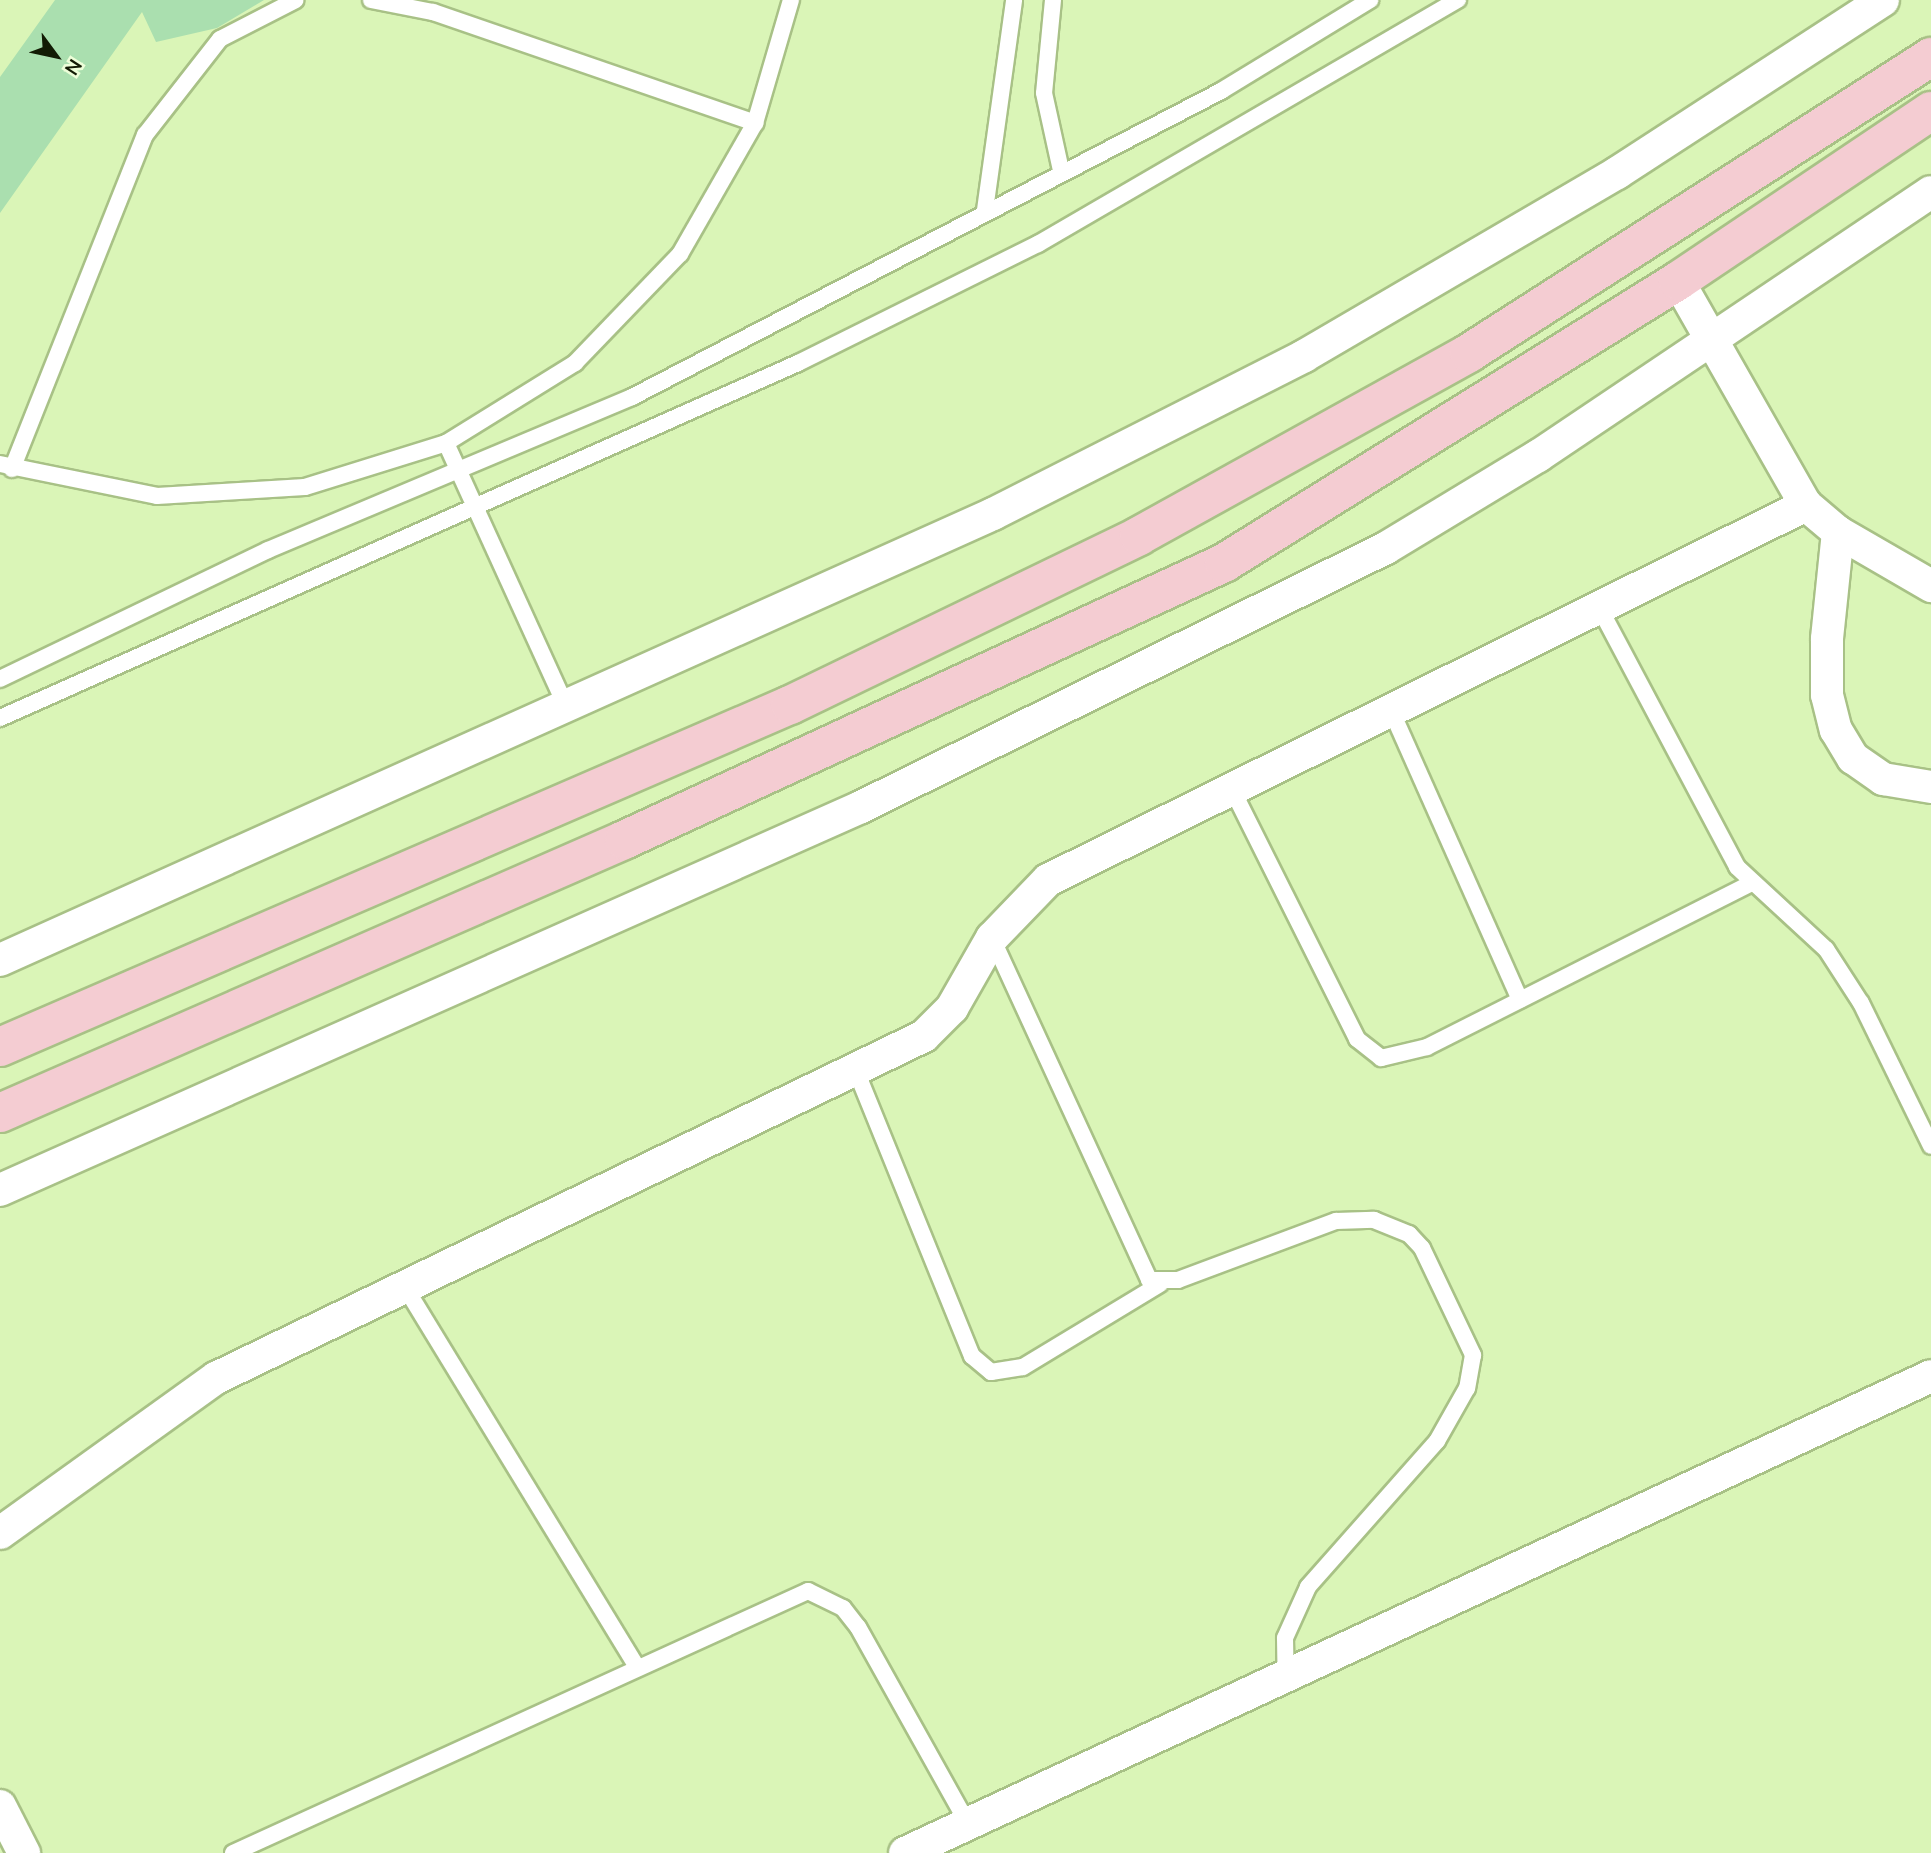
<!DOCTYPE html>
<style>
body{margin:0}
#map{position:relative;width:1931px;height:1853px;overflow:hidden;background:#daf5b7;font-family:Mulish,sans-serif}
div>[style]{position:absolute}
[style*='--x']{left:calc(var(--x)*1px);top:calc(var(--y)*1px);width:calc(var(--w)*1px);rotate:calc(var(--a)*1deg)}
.building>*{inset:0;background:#aadfaf}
.roads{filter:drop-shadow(2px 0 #a8c186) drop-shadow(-2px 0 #a8c186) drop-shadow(0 2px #a8c186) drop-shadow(0 -2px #a8c186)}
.service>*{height:16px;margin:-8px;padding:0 8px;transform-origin:8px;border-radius:8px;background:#fff}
.minor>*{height:32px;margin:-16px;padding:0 16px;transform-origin:16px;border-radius:16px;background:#fff}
.trunk>*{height:38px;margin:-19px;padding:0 19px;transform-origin:19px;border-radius:19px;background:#f4ccd2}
span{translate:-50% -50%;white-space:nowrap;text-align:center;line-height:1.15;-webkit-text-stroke:5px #edfed9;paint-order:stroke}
.north{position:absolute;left:21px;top:21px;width:70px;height:70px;-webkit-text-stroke:5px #edfed9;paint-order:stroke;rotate:123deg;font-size:19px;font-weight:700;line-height:28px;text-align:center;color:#121b04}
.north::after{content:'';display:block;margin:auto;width:24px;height:32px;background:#121b04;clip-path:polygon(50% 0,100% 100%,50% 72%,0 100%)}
</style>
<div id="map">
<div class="building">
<div style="clip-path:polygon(55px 0,264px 0,217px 28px,156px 42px,142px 12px,0 213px,0 77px)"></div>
</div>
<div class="roads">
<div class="service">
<div style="--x:371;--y:0;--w:63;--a:11"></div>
<div style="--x:433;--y:12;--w:341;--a:19"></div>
<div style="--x:1053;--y:0;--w:93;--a:95.5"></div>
<div style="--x:1044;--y:93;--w:79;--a:77.6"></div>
<div style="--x:985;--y:210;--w:212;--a:-82.1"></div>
<div style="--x:446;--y:443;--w:291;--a:65.5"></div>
<div style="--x:0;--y:464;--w:160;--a:11.5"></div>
<div style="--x:157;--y:496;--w:148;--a:-3.5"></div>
<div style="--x:305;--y:487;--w:148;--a:-17.3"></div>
<div style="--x:446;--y:443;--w:152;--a:-31.8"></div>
<div style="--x:575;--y:363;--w:151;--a:-46.1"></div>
<div style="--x:680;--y:254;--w:151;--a:-60.2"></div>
<div style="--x:755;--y:123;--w:128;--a:-73.7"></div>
<div style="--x:12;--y:469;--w:360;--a:-68.3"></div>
<div style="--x:145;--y:135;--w:122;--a:-52"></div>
<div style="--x:220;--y:39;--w:85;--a:-27.2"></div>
<div style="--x:1599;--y:607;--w:294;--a:62"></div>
<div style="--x:1737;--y:867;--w:121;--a:42.7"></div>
<div style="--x:1826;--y:949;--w:64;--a:57.1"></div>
<div style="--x:1861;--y:1003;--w:159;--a:63.9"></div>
<div style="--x:0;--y:679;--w:297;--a:-25.7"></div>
<div style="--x:268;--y:550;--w:395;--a:-22.8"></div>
<div style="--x:632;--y:397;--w:664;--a:-27.45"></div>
<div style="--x:1221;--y:91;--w:175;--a:-31.4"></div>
<div style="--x:1391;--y:710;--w:317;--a:66"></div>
<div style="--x:0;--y:718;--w:873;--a:-23.98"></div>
<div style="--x:798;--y:363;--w:268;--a:-26.4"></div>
<div style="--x:1038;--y:244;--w:486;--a:-30.2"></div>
<div style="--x:1232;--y:789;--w:280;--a:63.4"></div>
<div style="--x:1357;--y:1039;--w:31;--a:38"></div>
<div style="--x:1381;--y:1058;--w:47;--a:-13.4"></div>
<div style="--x:1427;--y:1047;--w:361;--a:-26.8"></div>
<div style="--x:992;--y:938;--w:376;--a:65.3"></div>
<div style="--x:1149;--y:1280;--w:29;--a:0"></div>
<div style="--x:1178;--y:1280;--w:169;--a:-20.5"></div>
<div style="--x:1336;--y:1221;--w:38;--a:-2"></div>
<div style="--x:1374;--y:1220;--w:38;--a:22"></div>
<div style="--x:1409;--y:1234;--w:19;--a:47"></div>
<div style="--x:1422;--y:1248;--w:119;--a:64.5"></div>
<div style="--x:1473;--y:1355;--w:34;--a:100"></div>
<div style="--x:1467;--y:1388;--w:61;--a:119.5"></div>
<div style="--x:1437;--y:1441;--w:195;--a:131.5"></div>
<div style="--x:1308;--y:1587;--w:56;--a:114.3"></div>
<div style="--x:1285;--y:1638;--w:39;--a:89"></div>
<div style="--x:855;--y:1068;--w:311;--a:67.9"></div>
<div style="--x:972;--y:1356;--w:25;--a:40"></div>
<div style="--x:991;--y:1372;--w:32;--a:-9"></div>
<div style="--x:1023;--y:1367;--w:160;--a:-31.2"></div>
<div style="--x:405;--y:1287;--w:443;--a:58.6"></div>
<div style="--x:233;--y:1853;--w:632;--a:-24.5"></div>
<div style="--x:808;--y:1591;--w:39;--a:26"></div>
<div style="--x:843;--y:1608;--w:24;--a:52"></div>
<div style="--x:858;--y:1627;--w:226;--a:60.8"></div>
</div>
<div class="minor">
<div style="--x:1678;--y:281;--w:258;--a:60.3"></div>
<div style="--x:1806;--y:505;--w:42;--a:40.2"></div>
<div style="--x:1838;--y:532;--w:108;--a:30.1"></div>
<div style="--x:1838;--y:532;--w:108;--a:95.9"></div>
<div style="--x:1827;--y:639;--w:56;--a:90"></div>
<div style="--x:1827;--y:695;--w:36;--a:76"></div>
<div style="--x:1836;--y:730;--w:33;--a:59"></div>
<div style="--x:1853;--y:758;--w:37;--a:35"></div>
<div style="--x:1883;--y:779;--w:49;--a:9.5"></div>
<div style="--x:0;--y:960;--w:1089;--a:-24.19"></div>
<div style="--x:993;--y:514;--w:349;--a:-26.9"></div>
<div style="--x:1304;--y:356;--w:363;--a:-30.3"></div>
<div style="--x:1617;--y:173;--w:317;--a:-33"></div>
<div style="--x:0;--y:1190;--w:942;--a:-23.98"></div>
<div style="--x:861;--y:807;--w:585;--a:-26.26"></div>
<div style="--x:1386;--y:548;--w:178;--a:-31.2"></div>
<div style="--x:1538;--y:456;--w:473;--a:-33.9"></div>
<div style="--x:0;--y:1533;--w:266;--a:-35.7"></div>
<div style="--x:216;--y:1378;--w:786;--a:-25.78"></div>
<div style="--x:924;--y:1036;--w:40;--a:-45"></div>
<div style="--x:952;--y:1008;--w:81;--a:-60.3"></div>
<div style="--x:992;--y:938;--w:81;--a:-46"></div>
<div style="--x:1048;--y:880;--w:846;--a:-26.32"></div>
<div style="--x:0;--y:1806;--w:53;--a:62.9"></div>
<div style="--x:905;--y:1853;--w:1131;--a:-24.93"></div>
</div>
<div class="trunk">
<div style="--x:0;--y:1047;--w:861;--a:-23.41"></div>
<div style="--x:790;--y:705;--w:388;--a:-25.8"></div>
<div style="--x:1139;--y:536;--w:377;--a:-29"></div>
<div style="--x:1469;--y:353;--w:549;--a:-32.65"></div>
<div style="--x:0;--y:1113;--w:681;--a:-23.63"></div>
<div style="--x:624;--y:840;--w:661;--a:-24.78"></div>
<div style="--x:1224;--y:563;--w:534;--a:-31.85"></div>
<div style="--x:1678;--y:281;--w:305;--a:-33.9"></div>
</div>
</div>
<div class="north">N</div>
</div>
